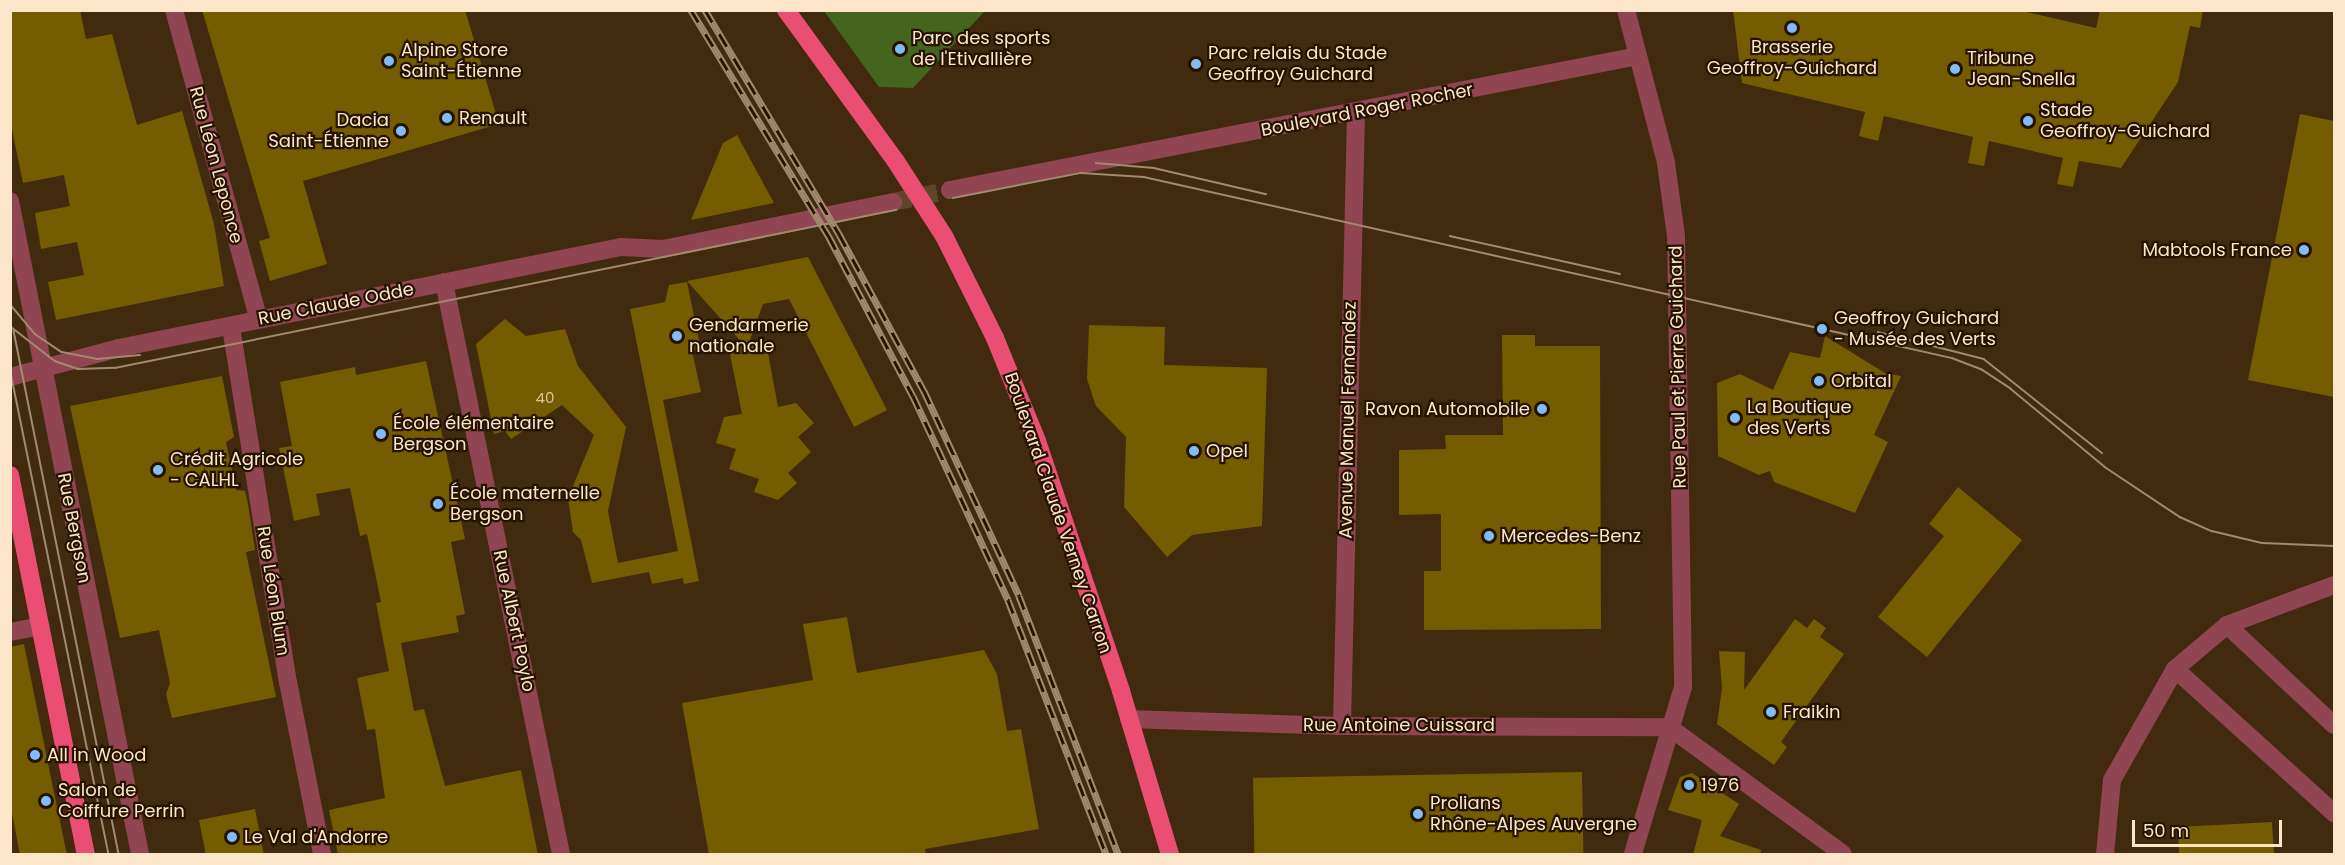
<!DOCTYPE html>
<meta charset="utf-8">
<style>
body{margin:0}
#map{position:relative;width:2345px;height:865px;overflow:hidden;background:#412a0d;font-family:Poppins,sans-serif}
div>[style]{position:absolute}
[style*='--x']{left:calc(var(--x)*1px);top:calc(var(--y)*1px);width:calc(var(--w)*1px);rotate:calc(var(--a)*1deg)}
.green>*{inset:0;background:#45651f}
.building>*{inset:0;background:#755c00;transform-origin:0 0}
.minor-tunnel>*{height:18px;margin-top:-9px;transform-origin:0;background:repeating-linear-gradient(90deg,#5d4629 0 18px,transparent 0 27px)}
.minor>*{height:18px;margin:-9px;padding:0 9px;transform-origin:9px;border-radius:9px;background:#904552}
.major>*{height:18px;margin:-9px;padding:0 9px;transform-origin:9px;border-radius:9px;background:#eb4e73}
.tram>*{height:1.5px;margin:-0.75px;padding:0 0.75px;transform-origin:0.75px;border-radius:0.75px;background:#a28a6e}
.rail>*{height:7px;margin-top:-3.5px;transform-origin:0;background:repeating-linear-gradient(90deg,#251300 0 14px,#a28a6e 0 28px);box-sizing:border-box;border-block:2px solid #a28a6e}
.major-bridge>*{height:18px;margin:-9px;padding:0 9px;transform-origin:9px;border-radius:9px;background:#eb4e73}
.dots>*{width:16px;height:16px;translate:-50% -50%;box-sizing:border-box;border:3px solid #251300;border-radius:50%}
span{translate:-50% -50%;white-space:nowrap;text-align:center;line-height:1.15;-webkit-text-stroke:4.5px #251300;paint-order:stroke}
.number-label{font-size:15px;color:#dbc397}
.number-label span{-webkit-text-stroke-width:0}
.poi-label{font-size:18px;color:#fde5c9}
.left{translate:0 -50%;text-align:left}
.right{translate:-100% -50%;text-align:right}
.street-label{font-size:18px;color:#fde5c9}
.frame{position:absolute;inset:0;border:12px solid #fde5c9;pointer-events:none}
.scale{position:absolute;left:2132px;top:820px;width:150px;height:27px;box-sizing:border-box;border:3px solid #fde5c9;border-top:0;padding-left:8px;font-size:18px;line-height:21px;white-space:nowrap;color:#fde5c9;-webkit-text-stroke:4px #251300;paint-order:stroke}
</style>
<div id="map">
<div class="green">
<div style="clip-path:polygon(824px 11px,985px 11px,913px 88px,879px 87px)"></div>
</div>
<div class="building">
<div style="clip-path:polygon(10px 10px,80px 10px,86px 39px,112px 34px,137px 125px,182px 111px,214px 224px,224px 286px,56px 320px,48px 282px,84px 275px,77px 242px,41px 249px,35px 213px,70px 206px,64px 175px,23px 183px,10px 120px)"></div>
<div style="clip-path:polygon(202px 10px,465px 10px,499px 124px,303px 181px,327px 264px,270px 281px,259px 241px,270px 238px)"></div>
<div style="clip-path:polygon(1733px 10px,2018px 10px,2096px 28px,2100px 10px,2203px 10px,2200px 28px,2190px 26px,2178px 82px,2121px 168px,2079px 161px,2073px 187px,2057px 184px,2063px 158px,1989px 141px,1984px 166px,1968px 163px,1973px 137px,1884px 116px,1878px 141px,1859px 136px,1865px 112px,1742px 83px)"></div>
<div style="clip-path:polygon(2300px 114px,2334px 121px,2334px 397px,2248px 380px)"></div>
<div style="clip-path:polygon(737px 135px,774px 203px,691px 220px,723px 143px)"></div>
<div style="clip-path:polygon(808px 257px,887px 410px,854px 427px,789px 299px,763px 304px,748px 345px,766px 342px,778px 407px,796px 403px,814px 423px,798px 437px,811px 452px,788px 473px,797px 483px,778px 500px,754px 492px,759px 479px,729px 469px,736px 449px,716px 443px,724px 417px,742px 414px,729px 349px,745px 346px,687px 281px)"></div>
<div style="clip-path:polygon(687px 282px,701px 350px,692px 351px,701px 392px,663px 400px,699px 581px,684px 584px,683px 578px,652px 584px,649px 572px,592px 583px,581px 540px,573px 532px,568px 498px,594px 435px,562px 405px,511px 439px,505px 431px,494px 434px,476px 344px,505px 319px,526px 336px,565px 329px,578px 366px,626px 427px,608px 511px,618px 563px,678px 551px,630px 309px,665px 302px,669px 285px)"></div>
<div style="clip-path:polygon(1089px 325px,1165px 327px,1164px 365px,1267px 368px,1262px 526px,1192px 535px,1167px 557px,1124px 507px,1126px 437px,1096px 406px,1087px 379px)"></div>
<div style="clip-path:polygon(1502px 335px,1535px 335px,1535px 346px,1600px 346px,1601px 629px,1424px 630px,1424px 571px,1441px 571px,1441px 514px,1399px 515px,1399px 450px,1446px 449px,1445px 435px,1503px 435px)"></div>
<div style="clip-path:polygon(1825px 336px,1885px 373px,1901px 376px,1874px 435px,1888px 442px,1855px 513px,1774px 482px,1770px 471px,1759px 475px,1718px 456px,1717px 383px,1740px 374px,1773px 390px,1790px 352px,1820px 358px)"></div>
<div style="clip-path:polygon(426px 361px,465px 539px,451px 542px,465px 614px,456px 616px,459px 632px,401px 643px,414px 711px,424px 709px,445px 786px,521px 770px,538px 855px,338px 855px,329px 810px,385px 798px,375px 729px,367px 730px,357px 678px,389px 671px,376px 603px,381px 602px,367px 534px,360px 536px,350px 488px,316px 494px,320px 515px,294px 521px,279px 448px,292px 446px,280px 382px,355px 367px,356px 375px)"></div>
<div style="clip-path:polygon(222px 376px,234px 437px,226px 442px,236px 490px,245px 491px,248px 504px,255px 550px,246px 552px,276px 697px,172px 718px,166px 694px,170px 683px,159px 630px,120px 638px,70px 406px)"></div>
<div style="clip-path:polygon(1958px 487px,2022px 540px,1927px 657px,1878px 617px,1944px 536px,1929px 524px)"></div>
<div style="clip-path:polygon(847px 617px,857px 673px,984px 650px,997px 674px,1007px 731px,1021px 729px,1039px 829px,925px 849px,926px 855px,709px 855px,682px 703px,813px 680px,803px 624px)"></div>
<div style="clip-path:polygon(1795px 619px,1807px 628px,1814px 619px,1826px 628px,1820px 637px,1844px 654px,1781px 742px,1787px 747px,1774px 765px,1717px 724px,1722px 688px,1719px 651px,1745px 652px,1744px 690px)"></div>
<div style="clip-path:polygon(24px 644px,50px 773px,67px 855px,20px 855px,10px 803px,10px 647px)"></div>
<div style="left:1582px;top:772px;width:83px;height:329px;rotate:89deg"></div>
<div style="clip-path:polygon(1692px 773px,1739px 804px,1720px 836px,1761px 850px,1760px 855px,1693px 855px,1702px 820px,1668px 810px,1680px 777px)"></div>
<div style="clip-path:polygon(255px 809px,264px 855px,206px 855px,199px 820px)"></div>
<div style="clip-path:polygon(2272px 822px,2274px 855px,2179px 855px,2178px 827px)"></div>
</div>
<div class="minor-tunnel">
<div style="--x:893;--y:202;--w:58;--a:-11.9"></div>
</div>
<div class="minor">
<div style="--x:174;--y:10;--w:321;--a:74.7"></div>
<div style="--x:1626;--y:10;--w:158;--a:75.3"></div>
<div style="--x:1666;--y:163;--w:74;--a:82.2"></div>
<div style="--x:1676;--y:236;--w:451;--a:89.1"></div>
<div style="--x:1683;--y:687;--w:174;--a:106.7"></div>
<div style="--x:950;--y:190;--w:701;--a:-11.02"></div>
<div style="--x:10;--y:201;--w:666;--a:78.74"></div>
<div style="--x:444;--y:282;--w:584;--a:78.44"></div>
<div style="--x:231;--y:327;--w:360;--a:80.9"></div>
<div style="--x:288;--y:682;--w:175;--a:78.8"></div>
<div style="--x:10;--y:377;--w:113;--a:-14.9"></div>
<div style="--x:119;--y:348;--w:512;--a:-11.38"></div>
<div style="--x:621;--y:247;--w:42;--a:2.7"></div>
<div style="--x:663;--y:249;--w:235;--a:-11.5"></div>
<div style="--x:2227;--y:625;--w:146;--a:43.1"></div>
<div style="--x:10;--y:632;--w:31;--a:-11"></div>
<div style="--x:2175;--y:669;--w:215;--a:42.2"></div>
<div style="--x:1129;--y:719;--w:213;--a:1.9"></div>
<div style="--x:1342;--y:726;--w:327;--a:0.2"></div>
<div style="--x:1342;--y:726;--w:613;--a:-88.69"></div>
<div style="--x:1669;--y:727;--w:215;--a:36.1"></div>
<div style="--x:2105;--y:854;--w:74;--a:-84.6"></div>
<div style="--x:2112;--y:780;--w:128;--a:-60.4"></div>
<div style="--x:2175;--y:669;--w:68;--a:-40.2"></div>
<div style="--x:2227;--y:625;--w:114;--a:-20.5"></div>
</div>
<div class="major">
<div style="--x:786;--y:10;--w:185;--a:54"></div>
<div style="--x:944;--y:236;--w:114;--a:63.4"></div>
<div style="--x:995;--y:338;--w:111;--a:67.8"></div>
<div style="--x:1037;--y:441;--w:264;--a:71.4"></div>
<div style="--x:1121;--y:691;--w:170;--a:73.3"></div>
<div style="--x:10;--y:475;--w:387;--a:78.7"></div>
</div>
<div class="tram">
<div style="--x:1096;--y:163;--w:58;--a:4.9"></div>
<div style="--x:1154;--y:168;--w:115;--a:13.1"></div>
<div style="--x:953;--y:198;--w:130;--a:-11.1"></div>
<div style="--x:1081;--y:173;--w:63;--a:3.6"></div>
<div style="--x:1144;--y:177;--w:828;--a:12.63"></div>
<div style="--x:1952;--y:358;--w:31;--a:21"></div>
<div style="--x:1981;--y:369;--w:35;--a:33"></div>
<div style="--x:2010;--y:388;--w:124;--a:39.7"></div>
<div style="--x:2105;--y:467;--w:90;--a:33.7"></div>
<div style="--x:2180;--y:517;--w:35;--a:24"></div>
<div style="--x:2212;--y:531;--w:51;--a:13.5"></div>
<div style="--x:2262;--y:543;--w:72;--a:2.4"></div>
<div style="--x:1450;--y:236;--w:174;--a:12.6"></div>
<div style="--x:10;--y:304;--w:39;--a:50"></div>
<div style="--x:35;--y:334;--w:32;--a:34"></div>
<div style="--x:62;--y:352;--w:36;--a:11"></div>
<div style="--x:97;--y:359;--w:43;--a:-5.3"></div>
<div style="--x:10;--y:326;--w:57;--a:37.9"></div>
<div style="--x:55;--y:361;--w:24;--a:19"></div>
<div style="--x:78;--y:369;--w:37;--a:-2"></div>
<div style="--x:115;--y:368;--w:797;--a:-11.44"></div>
<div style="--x:14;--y:331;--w:533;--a:78.65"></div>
<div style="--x:1878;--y:332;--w:109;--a:14.3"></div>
<div style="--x:1984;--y:359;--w:151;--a:38.5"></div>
<div style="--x:10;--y:368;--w:496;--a:78.5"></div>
</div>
<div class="rail">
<div style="--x:691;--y:10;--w:266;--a:58.7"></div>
<div style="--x:829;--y:237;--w:180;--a:62.2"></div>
<div style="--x:913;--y:396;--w:225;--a:65"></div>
<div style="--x:1008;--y:600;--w:272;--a:68.9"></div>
<div style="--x:705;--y:10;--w:261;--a:59.1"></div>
<div style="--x:839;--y:234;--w:179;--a:61.6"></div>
<div style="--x:924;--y:391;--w:226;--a:65.1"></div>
<div style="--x:1019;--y:596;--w:276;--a:69"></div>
</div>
<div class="major-bridge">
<div style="--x:895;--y:160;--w:90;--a:57.2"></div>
</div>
<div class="dots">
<div style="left:1792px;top:28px;background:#81bcfa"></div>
<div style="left:900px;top:49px;background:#81bcfa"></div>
<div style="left:389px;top:61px;background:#81bcfa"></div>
<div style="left:1196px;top:64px;background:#81bcfa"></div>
<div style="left:1955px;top:69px;background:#81bcfa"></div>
<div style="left:447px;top:118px;background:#81bcfa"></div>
<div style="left:2028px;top:121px;background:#81bcfa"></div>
<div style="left:401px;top:131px;background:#81bcfa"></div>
<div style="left:2304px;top:250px;background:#81bcfa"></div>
<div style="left:1822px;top:329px;background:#81bcfa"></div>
<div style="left:677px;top:336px;background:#81bcfa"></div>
<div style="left:1819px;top:381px;background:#81bcfa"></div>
<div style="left:1542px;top:409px;background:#81bcfa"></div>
<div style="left:1735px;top:418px;background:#81bcfa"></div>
<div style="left:381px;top:434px;background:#81bcfa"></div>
<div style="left:1194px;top:451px;background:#81bcfa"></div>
<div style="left:158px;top:470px;background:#81bcfa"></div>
<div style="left:438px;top:504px;background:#81bcfa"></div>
<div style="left:1489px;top:536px;background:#81bcfa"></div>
<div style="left:1771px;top:712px;background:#81bcfa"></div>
<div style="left:35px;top:755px;background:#81bcfa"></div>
<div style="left:1689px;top:785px;background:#81bcfa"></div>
<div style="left:46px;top:801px;background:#81bcfa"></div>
<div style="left:1418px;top:814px;background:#81bcfa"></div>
<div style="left:232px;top:837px;background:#81bcfa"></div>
</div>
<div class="number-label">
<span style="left:545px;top:398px">40</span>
</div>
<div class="poi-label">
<span class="left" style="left:912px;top:49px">Parc des sports<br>de l'Etivallière</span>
<span style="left:1792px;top:58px">Brasserie<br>Geoffroy-Guichard</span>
<span class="left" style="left:401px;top:61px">Alpine Store<br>Saint-Étienne</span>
<span class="left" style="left:1208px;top:64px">Parc relais du Stade<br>Geoffroy Guichard</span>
<span class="left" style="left:1967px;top:69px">Tribune<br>Jean-Snella</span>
<span class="left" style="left:2040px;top:121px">Stade<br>Geoffroy-Guichard</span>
<span class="left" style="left:459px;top:118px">Renault</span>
<span class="right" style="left:389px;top:131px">Dacia<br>Saint-Étienne</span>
<span class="right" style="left:2292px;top:250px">Mabtools France</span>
<span class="left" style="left:1834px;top:329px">Geoffroy Guichard<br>- Musée des Verts</span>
<span class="left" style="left:689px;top:336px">Gendarmerie<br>nationale</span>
<span class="left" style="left:1831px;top:381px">Orbital</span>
<span class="left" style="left:1747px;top:418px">La Boutique<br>des Verts</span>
<span class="right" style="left:1530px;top:409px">Ravon Automobile</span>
<span class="left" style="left:393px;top:434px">École élémentaire<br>Bergson</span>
<span class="left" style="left:1206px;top:451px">Opel</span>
<span class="left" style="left:170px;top:470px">Crédit Agricole<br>- CALHL</span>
<span class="left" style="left:450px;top:504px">École maternelle<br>Bergson</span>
<span class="left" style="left:1501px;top:536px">Mercedes-Benz</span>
<span class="left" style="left:1783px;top:712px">Fraikin</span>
<span class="left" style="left:47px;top:755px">All in Wood</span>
<span class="left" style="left:1701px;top:785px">1976</span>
<span class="left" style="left:58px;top:801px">Salon de<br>Coiffure Perrin</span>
<span class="left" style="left:1430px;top:814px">Prolians<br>Rhône-Alpes Auvergne</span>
<span class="left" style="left:244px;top:837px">Le Val d'Andorre</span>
</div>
<div class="street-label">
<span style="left:1367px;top:110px;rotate:-11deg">Boulevard Roger Rocher</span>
<span style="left:216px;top:165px;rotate:75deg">Rue Léon Leponce</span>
<span style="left:336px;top:304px;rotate:-11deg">Rue Claude Odde</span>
<span style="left:1678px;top:367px;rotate:-91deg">Rue Paul et Pierre Guichard</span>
<span style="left:1348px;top:420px;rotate:-89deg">Avenue Manuel Fernandez</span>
<span style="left:1058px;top:513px;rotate:71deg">Boulevard Claude Verney Carron</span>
<span style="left:74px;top:528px;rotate:79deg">Rue Bergson</span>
<span style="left:273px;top:591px;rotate:81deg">Rue Léon Blum</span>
<span style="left:514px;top:621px;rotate:78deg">Rue Albert Poylo</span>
<span style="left:1399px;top:725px">Rue Antoine Cuissard</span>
</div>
<div class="frame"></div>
<div class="scale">50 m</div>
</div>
